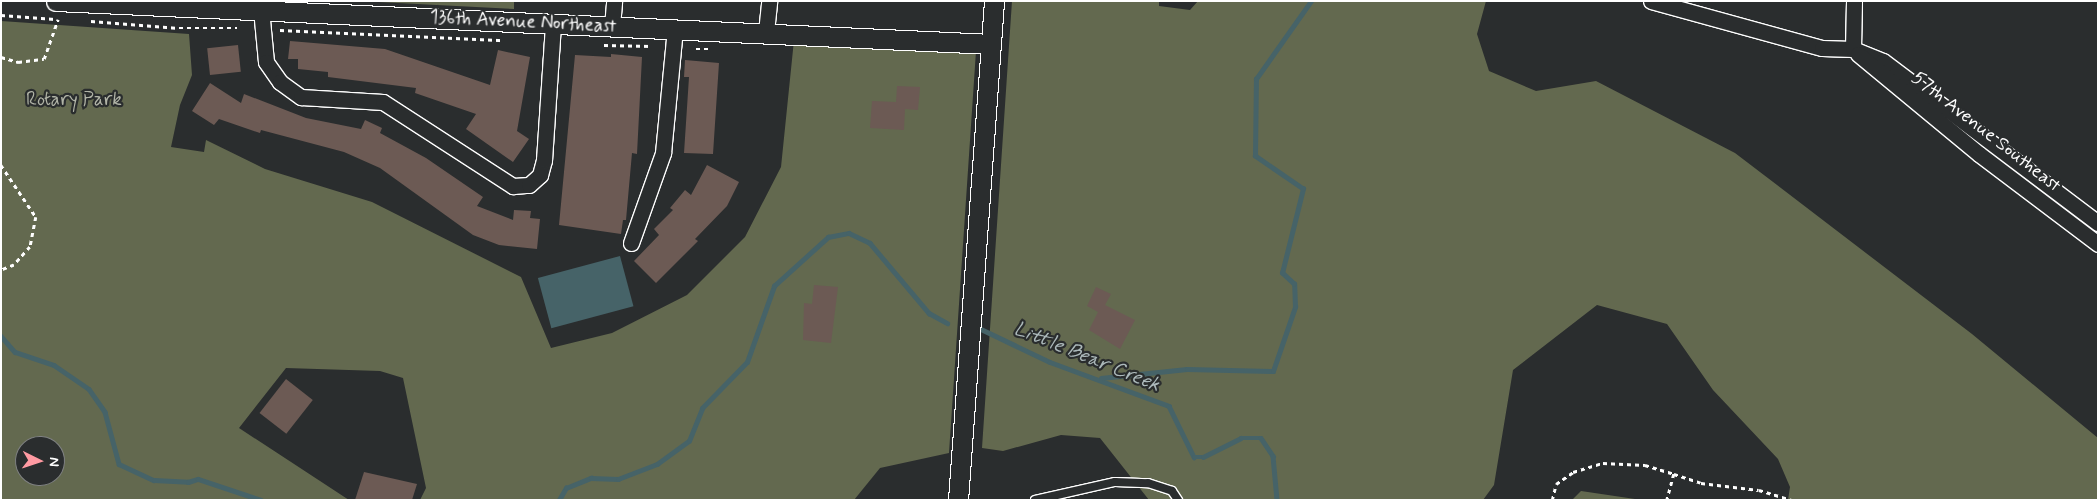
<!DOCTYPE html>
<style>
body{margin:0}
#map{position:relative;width:2099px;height:501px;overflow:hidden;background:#2a2d2e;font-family:Mynerve,sans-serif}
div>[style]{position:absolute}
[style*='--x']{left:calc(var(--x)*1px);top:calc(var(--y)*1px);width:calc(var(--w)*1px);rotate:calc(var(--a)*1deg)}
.green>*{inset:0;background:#63694f}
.water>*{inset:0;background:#466368;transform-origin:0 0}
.stream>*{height:4.5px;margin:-2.25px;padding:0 2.25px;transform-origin:2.25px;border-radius:2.25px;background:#466368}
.building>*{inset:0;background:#6c5a54;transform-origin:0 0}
.path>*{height:2.5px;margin-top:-1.25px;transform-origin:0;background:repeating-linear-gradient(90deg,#fff 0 4px,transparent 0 8px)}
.roads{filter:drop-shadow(1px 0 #fff) drop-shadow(-1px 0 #fff) drop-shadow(0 1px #fff) drop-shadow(0 -1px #fff)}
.service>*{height:8px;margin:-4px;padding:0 4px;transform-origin:4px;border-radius:4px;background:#2a2d2e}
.minor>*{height:15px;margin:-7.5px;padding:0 7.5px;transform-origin:7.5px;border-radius:7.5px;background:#2a2d2e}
.tertiary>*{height:19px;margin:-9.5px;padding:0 9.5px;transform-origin:9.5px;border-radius:9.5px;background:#2a2d2e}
span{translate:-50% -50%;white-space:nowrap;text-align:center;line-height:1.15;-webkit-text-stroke:4.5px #2a2d2e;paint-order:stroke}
.street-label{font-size:19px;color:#fff}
.park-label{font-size:19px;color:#b1b4a7}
.water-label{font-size:20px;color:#acb9bb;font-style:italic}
.frame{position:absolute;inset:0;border:2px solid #fff;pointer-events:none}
.north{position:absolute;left:15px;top:436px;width:50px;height:50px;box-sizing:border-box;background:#2a2d2e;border:1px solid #7f8182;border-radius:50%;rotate:94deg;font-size:14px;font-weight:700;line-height:20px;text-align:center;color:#fff}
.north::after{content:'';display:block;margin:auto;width:18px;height:22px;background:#ff9aa2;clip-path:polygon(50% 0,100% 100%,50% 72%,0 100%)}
</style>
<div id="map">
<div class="green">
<div style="clip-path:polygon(359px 1px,514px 1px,514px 9px)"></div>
<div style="clip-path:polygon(1012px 1px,1159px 1px,1159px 6px,1190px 10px,1198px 1px,1486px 1px,1477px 34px,1489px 71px,1536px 91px,1596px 81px,1735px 153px,1972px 334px,2098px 438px,2098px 500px,1788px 500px,1790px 487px,1778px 459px,1713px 390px,1667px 324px,1597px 305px,1513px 370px,1494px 485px,1483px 500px,1149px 500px,1100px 438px,1061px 435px,1003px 451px,982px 448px)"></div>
<div style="clip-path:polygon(evenodd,1px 21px,189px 34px,192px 75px,180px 105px,171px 147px,204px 152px,206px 140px,265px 169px,372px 202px,521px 277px,551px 348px,612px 333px,687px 295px,745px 237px,781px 167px,794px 40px,976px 51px,949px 453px,880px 468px,854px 500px,420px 500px,426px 488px,403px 378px,380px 371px,286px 368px,239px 428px,349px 500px,1px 500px,1px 21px,25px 446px,55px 446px,55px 476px,25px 476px,25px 446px)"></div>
<div style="clip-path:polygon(1581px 491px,1635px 499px,1635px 500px,1572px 500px)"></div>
</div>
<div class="water">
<div style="left:620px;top:256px;width:52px;height:85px;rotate:75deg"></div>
</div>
<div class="stream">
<div style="--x:981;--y:329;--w:76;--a:25.6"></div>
<div style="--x:1050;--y:362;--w:127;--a:20.3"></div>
<div style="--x:1169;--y:406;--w:57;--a:63.9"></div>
<div style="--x:1194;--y:457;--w:9;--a:0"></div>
<div style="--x:1203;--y:457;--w:42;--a:-26.6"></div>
<div style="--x:1241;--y:438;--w:20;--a:0"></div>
<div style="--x:1261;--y:438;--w:22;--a:56"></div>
<div style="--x:1273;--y:456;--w:44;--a:84.8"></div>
<div style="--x:1;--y:336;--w:21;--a:49"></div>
<div style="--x:15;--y:352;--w:41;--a:18.4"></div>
<div style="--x:54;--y:365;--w:42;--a:34.4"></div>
<div style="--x:89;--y:389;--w:28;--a:55"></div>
<div style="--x:105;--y:412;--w:54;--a:74.9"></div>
<div style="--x:119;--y:464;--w:38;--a:25"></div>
<div style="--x:154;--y:480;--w:34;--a:3"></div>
<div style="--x:188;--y:482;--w:10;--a:-17"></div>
<div style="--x:198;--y:479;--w:66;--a:18.4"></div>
<div style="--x:1101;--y:378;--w:86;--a:-6"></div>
<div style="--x:1187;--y:369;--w:86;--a:1.3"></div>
<div style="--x:1273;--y:371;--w:68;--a:-71"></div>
<div style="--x:1295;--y:307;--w:23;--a:-92"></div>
<div style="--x:1294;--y:284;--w:16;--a:-137"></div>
<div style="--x:1282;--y:273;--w:87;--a:-76"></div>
<div style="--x:1303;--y:189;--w:58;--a:-145.5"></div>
<div style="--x:1255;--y:156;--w:77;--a:-89.3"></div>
<div style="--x:1256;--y:79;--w:95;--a:-54.8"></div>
<div style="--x:559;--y:500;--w:14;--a:-60"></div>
<div style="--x:566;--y:488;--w:27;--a:-22"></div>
<div style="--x:591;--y:478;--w:27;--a:2"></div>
<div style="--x:618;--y:479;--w:42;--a:-21"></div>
<div style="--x:657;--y:464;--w:39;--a:-36"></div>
<div style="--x:689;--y:441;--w:35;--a:-68"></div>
<div style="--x:702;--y:408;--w:64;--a:-45.6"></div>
<div style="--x:747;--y:362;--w:81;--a:-70.4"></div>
<div style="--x:774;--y:286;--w:73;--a:-42.2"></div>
<div style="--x:828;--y:237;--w:21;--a:-11"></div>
<div style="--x:849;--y:233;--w:23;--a:25"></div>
<div style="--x:870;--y:243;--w:92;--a:49.9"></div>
<div style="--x:929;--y:313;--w:21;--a:29"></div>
</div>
<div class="building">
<div style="clip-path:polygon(290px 41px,385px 49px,490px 85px,498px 50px,530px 57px,517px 131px,529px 139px,513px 162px,466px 129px,476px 114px,415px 93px,416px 88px,328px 77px,328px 72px,298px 69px,298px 59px,288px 59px)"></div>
<div style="left:238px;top:45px;width:27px;height:31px;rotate:84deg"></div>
<div style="clip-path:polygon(611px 54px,642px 57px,637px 154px,632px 153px,626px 220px,623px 220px,621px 234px,559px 225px,575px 55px,611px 57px)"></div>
<div style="clip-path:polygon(685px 60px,719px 63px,713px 154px,684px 153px,689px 77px,684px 77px)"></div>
<div style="clip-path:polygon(210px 83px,241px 103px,244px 94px,306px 118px,361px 129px,365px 120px,382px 128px,380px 133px,426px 158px,483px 197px,477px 206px,513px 220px,514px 210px,531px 211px,530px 218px,540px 219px,537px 249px,499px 245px,473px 235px,380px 168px,344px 152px,261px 130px,260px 133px,219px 119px,214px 125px,192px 111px)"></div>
<div style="clip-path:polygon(897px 86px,920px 87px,918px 110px,905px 109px,904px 130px,870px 128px,872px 101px,896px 102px)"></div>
<div style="clip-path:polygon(707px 165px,739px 182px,727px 206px,695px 239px,698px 241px,656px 283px,634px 261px,659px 235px,654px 229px,673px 210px,670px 208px,685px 190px,691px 195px)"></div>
<div style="clip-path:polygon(814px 285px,838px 287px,831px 343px,803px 340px,804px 303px,812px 304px)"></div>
<div style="clip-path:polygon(1096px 287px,1111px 294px,1105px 305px,1135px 320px,1120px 349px,1089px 330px,1098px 312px,1087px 306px)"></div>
<div style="left:286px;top:379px;width:34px;height:43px;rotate:38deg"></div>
<div style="clip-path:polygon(364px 472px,417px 484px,412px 500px,355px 500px)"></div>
</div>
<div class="path">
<div style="--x:1;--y:15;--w:54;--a:4.2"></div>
<div style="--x:91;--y:21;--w:88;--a:4.5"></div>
<div style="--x:179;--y:28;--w:58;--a:0"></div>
<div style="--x:280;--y:30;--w:224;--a:2.6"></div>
<div style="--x:604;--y:45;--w:47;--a:1.2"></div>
<div style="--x:696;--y:49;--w:12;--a:0"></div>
<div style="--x:1;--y:57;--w:18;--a:16"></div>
<div style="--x:18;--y:62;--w:26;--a:-7"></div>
<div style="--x:44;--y:59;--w:42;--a:-70.7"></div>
<div style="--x:1;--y:165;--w:63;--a:56.1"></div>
<div style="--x:36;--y:217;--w:31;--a:101"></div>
<div style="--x:30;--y:247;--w:24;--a:132"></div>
<div style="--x:14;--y:265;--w:14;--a:159"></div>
<div style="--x:1674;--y:474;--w:28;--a:18"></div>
<div style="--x:1701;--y:483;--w:58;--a:6.9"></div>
<div style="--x:1759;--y:490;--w:34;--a:17"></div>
<div style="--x:1552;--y:500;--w:16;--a:-76"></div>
<div style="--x:1556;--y:484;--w:21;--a:-35"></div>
<div style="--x:1573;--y:472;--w:31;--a:-17"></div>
<div style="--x:1603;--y:463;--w:42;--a:2.7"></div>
<div style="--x:1645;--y:465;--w:30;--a:17"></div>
<div style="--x:1674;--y:474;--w:27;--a:105"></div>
</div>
<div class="roads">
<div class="service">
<div style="--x:1035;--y:500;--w:82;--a:-12.7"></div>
<div style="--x:1115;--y:482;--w:33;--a:2"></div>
<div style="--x:1148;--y:483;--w:25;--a:18"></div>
<div style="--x:1172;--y:491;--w:11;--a:56"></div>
</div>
<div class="minor">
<div style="--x:1651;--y:1;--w:177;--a:15.4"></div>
<div style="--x:1822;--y:48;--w:31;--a:2"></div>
<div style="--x:1853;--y:49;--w:32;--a:22"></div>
<div style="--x:1883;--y:61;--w:269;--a:37"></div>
<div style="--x:261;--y:9;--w:53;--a:84.6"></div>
<div style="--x:266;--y:62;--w:24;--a:55"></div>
<div style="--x:280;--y:82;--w:26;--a:36"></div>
<div style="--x:301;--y:97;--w:82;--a:3.5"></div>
<div style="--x:383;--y:102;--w:155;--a:32.9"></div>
<div style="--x:513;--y:186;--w:16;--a:-4"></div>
<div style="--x:529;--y:185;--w:15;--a:-42"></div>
<div style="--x:540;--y:175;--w:16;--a:-75"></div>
<div style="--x:544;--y:160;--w:136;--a:-86.2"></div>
<div style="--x:612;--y:26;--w:25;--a:-85"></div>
<div style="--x:766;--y:32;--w:31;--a:-84"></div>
<div style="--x:1853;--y:49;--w:48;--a:-88.8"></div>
<div style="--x:1858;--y:54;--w:157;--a:39.6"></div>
<div style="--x:1979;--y:154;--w:149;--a:37.1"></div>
<div style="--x:631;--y:243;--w:96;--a:-70.4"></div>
<div style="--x:663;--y:153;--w:125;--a:-84.5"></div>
</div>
<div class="tertiary">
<div style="--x:56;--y:1;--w:936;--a:2.63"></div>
<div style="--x:958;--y:500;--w:500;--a:-85.87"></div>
</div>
</div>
<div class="street-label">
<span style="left:523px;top:22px;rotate:3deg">136th Avenue Northeast</span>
<span style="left:1986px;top:132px;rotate:38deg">57th Avenue Southeast</span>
</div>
<div class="park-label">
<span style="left:74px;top:100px">Rotary Park</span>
</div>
<div class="water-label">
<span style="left:1087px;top:357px;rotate:22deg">Little Bear Creek</span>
</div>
<div class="frame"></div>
<div class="north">N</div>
</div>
